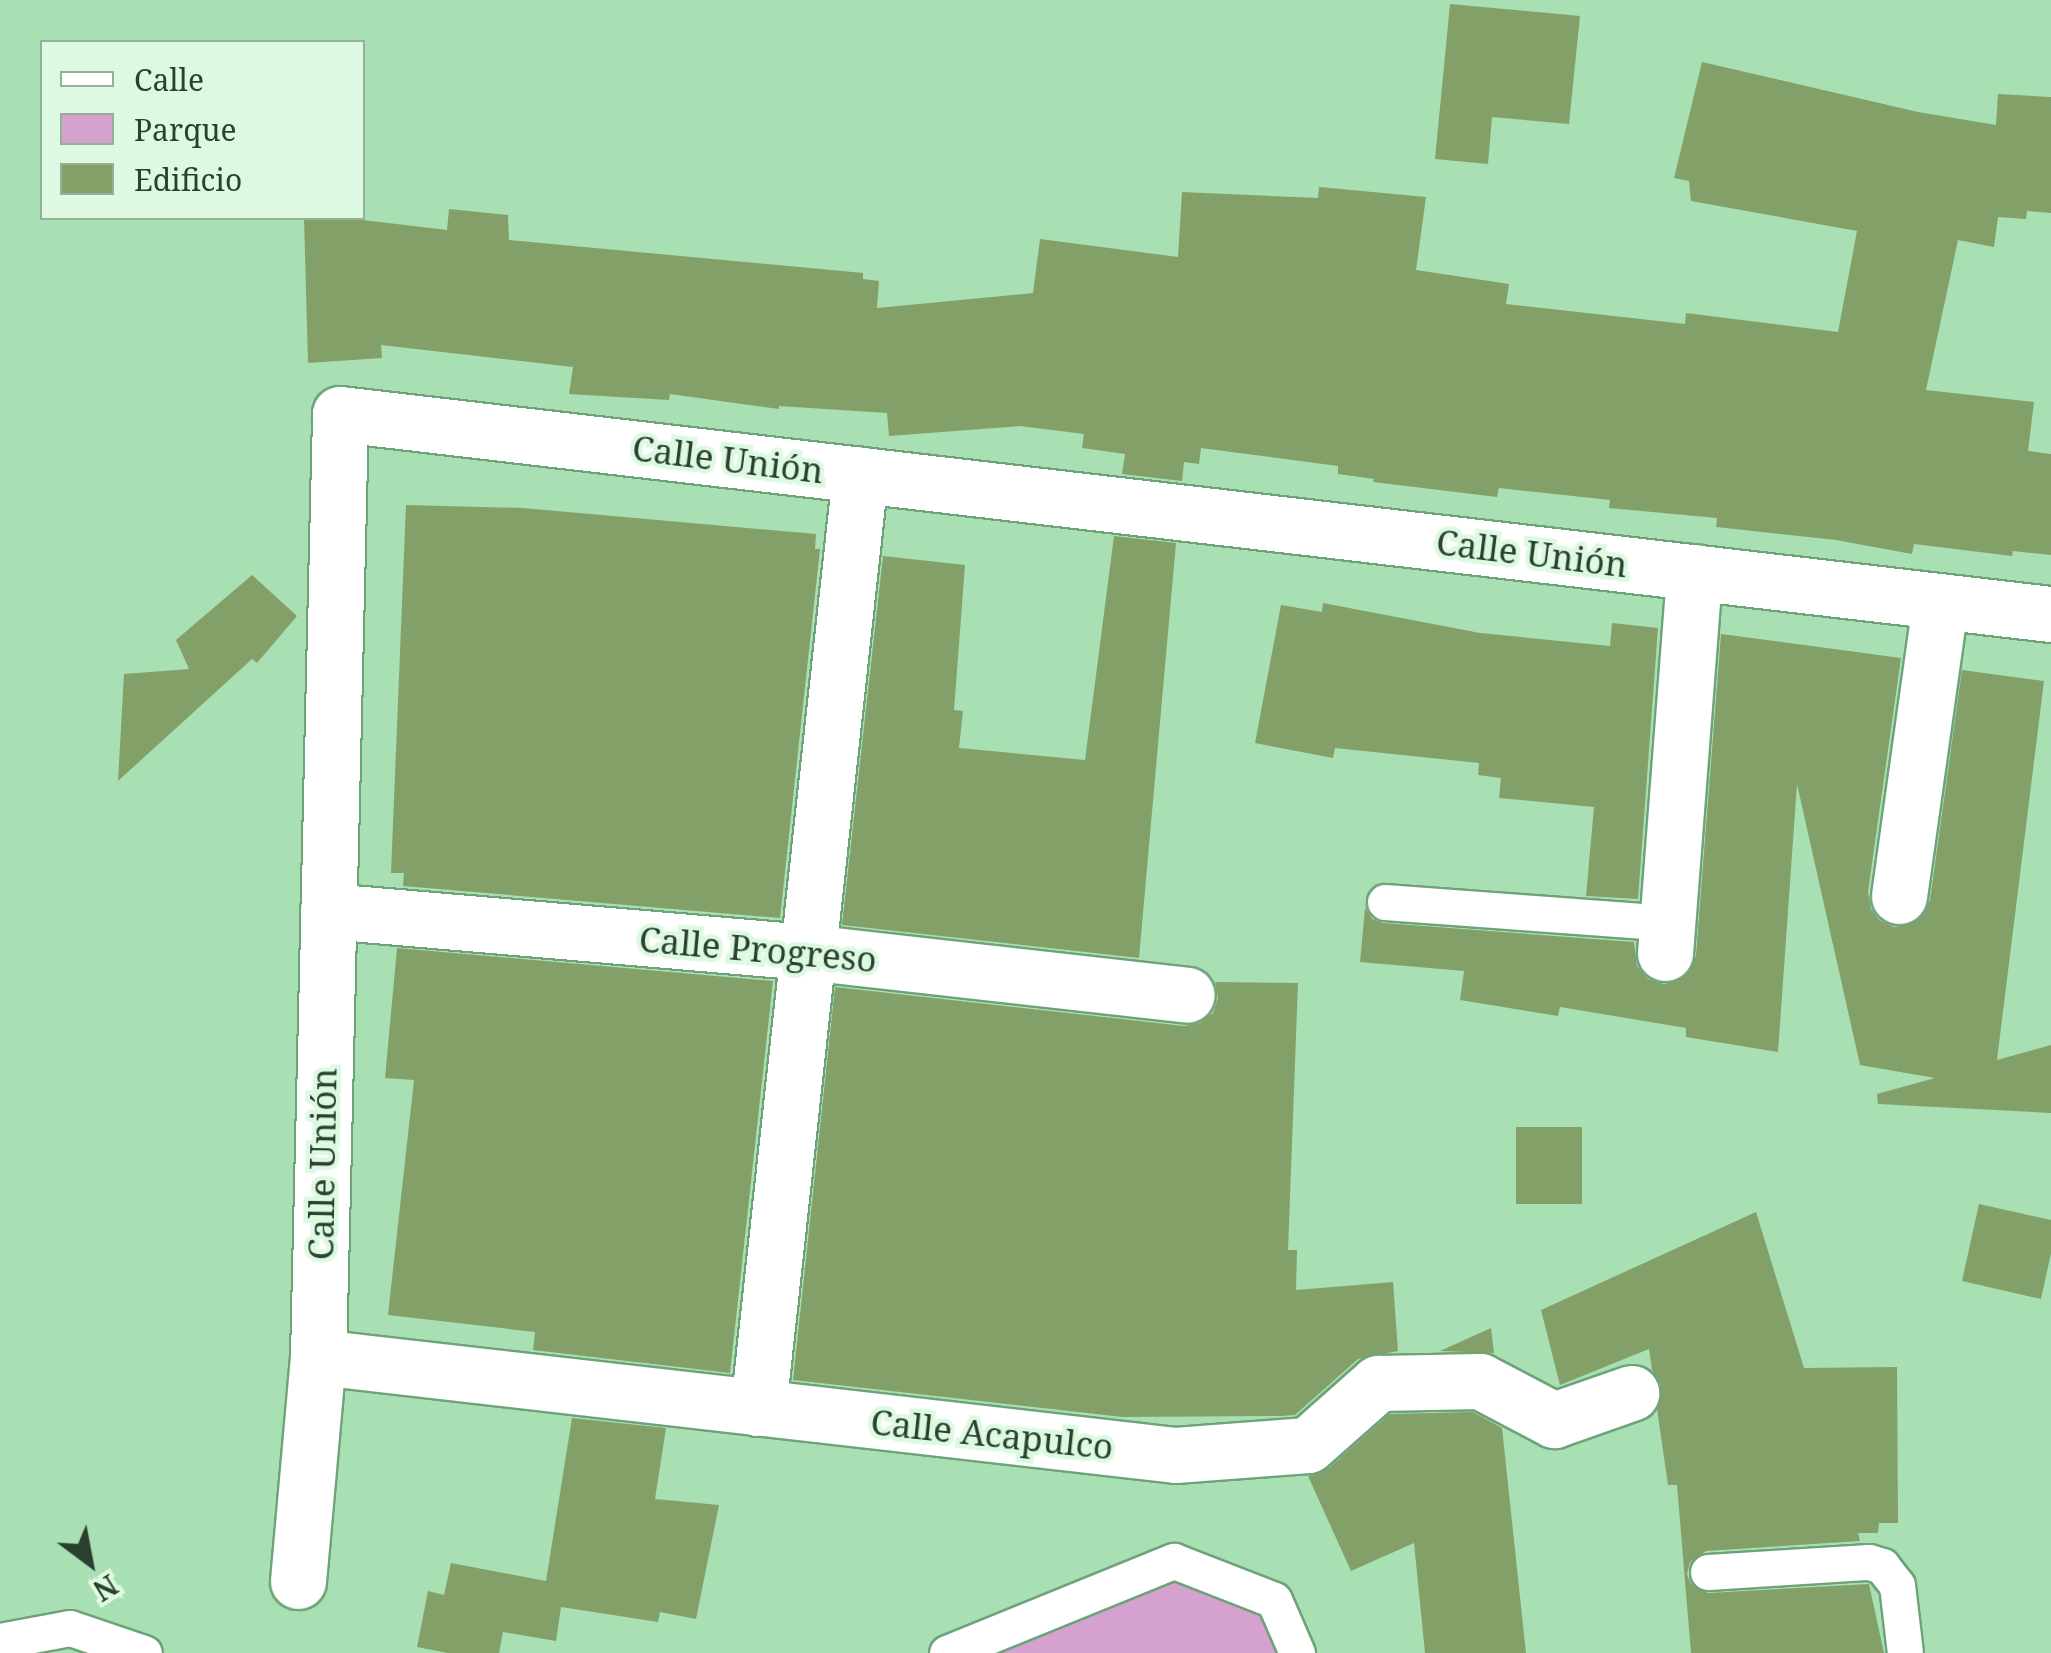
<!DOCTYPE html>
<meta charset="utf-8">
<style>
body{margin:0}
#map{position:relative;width:2051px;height:1653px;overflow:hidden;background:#a8dfb3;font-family:"Noto Serif",serif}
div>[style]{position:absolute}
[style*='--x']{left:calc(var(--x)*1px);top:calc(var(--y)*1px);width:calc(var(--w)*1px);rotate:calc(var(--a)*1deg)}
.green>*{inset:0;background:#d5a2cf}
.building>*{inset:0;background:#84a069;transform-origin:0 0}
.roads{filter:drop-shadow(2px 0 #6ea37a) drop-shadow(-2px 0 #6ea37a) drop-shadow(0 2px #6ea37a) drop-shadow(0 -2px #6ea37a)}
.service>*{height:35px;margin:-17.5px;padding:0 17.5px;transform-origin:17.5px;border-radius:17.5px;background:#fff}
.minor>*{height:55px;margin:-27.5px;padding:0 27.5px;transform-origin:27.5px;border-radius:27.5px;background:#fff}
span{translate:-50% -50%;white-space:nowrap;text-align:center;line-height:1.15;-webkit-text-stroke:9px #ddf9e2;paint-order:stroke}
.street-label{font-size:35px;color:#2b412f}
.legend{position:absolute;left:40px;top:40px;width:325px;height:180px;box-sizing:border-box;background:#ddf9e2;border:2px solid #96af9a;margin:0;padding:12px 18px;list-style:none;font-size:30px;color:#2b412f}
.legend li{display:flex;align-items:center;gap:20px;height:50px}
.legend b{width:50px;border:2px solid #96af9a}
.north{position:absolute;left:40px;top:1513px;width:100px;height:100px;-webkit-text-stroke:8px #ddf9e2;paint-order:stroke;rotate:148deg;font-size:28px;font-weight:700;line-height:40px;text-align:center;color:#2b412f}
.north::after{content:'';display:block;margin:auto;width:35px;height:45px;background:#2b412f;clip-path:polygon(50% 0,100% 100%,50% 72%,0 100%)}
</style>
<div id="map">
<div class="green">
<div style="clip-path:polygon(1174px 1561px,1274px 1600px,1297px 1653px,947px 1653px)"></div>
</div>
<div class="building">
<div style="clip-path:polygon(1450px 4px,1580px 16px,1569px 124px,1492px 117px,1488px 164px,1435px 159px)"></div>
<div style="clip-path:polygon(1702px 62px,1918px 112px,1996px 125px,1998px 94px,2051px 97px,2051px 213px,2027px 211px,2026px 219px,1998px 217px,1994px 247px,1958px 240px,1926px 390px,2034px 402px,2028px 451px,2051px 454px,2051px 555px,2013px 551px,2012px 556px,1914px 544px,1912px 554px,1836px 540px,1716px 527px,1717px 518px,1609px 508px,1610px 500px,1499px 488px,1497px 497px,1373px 482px,1374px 479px,1338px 474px,1338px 466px,1201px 448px,1199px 464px,1184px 462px,1182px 481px,1122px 474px,1125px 454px,1082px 448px,1084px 434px,1020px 426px,889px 436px,887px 413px,779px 406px,779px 409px,670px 394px,669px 400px,569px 394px,573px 367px,381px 345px,382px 358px,308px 363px,304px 218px,346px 218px,447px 230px,449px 209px,508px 215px,509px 240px,863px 273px,863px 279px,879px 281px,877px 308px,1033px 293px,1040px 239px,1178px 257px,1182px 192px,1318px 198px,1319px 187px,1426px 197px,1416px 270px,1509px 284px,1506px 304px,1685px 324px,1686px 313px,1838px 332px,1857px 231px,1691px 201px,1689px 181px,1674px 178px)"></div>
<div style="clip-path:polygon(406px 505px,523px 508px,816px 534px,815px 549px,820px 549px,780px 918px,403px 886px,404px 873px,391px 873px)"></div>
<div style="clip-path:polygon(1114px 536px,1176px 543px,1139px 958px,842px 925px,883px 556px,965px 565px,954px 710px,963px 711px,959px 748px,1085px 760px)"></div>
<div style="clip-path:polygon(252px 575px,297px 616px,257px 663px,252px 659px,118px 781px,124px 674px,189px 669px,176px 640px)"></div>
<div style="clip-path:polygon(1323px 603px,1480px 633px,1610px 646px,1612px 623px,1658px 628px,1638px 899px,1586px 896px,1594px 807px,1499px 798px,1501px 778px,1478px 775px,1479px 763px,1335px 748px,1333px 758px,1255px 743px,1281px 605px,1322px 612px)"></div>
<div style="clip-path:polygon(1721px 634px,1901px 658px,1868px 892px,1871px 909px,1879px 920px,1894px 927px,1912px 924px,1924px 914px,1930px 900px,1962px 670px,2044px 681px,1997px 1060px,2051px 1045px,2051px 1113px,1878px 1104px,1877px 1094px,1935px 1078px,1860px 1065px,1797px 784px,1778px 1052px,1686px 1037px,1686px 1028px,1560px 1007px,1558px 1016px,1460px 1000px,1464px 971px,1360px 962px,1365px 908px,1372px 919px,1383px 923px,1634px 942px,1637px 966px,1648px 979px,1664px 984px,1678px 981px,1690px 971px,1696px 955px)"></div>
<div style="clip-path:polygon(397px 948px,773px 981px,730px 1373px,533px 1350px,535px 1332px,388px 1315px,414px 1080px,385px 1078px)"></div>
<div style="clip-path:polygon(1215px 982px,1298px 983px,1288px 1250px,1297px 1250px,1296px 1290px,1393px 1282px,1398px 1351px,1358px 1359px,1295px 1415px,1281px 1416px,1122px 1417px,793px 1380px,835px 987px,1184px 1026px,1200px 1023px,1213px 1013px,1218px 998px)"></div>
<div style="left:1516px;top:1127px;width:66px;height:77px"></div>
<div style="clip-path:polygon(1979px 1204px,2051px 1220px,2051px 1253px,2041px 1299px,1962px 1281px)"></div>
<div style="clip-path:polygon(1756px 1212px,1804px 1368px,1897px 1367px,1898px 1523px,1879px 1523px,1878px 1533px,1858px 1533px,1860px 1541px,1706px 1551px,1690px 1562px,1687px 1574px,1691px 1584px,1708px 1593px,1869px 1584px,1884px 1653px,1691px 1653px,1677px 1485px,1668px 1485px,1657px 1409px,1661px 1384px,1652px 1370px,1649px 1349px,1560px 1385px,1541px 1310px)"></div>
<div style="clip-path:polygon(1491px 1328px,1494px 1353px,1440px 1351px)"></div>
<div style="clip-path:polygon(1473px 1412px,1502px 1428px,1526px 1653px,1425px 1653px,1414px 1543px,1351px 1571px,1308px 1476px,1329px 1468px,1390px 1414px)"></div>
<div style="clip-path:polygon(572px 1418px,666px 1428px,655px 1499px,719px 1505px,696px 1619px,660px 1612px,658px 1622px,561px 1607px,556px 1641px,503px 1632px,499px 1653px,448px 1653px,417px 1647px,428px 1591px,444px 1595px,451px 1563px,546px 1581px)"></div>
</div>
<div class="roads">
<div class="service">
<div style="--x:1385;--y:902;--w:284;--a:4.2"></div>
<div style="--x:1708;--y:1572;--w:161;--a:-3.6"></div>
<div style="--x:1869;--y:1562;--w:14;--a:17"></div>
<div style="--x:1882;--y:1566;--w:24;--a:52"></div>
<div style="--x:1897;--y:1585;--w:68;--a:83.3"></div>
<div style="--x:0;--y:1641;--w:71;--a:-10.5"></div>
<div style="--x:70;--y:1628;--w:78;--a:18.7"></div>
<div style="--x:947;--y:1653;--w:245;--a:-22.1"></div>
<div style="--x:1174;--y:1561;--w:107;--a:21.3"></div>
<div style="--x:1274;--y:1600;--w:58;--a:66.5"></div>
</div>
<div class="minor">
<div style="--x:1899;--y:896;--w:296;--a:-82"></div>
<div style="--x:328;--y:911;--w:480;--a:4.9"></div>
<div style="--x:806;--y:952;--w:383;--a:6.4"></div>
<div style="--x:1665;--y:953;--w:382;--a:-85.6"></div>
<div style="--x:318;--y:1357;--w:863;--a:6.52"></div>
<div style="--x:1175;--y:1455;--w:133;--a:-4.3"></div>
<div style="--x:1308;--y:1445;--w:94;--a:-41.5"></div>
<div style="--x:1378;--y:1383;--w:102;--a:-1.1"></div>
<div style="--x:1480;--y:1381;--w:84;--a:27.8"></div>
<div style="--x:1554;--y:1420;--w:82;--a:-19.3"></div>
<div style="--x:758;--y:1408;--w:939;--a:-83.76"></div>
<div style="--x:298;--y:1581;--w:225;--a:-84.9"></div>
<div style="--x:318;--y:1357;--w:943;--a:-88.66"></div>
<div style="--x:340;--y:414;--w:1723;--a:6.67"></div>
</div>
</div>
<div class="street-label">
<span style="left:728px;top:459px;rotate:7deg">Calle Unión</span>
<span style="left:1532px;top:553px;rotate:7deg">Calle Unión</span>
<span style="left:758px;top:949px;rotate:5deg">Calle Progreso</span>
<span style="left:322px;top:1164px;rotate:-89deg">Calle Unión</span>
<span style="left:992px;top:1434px;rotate:6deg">Calle Acapulco</span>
</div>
<ul class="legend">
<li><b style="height:12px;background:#fff"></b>Calle</li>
<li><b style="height:28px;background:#d5a2cf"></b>Parque</li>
<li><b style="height:28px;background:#84a069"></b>Edificio</li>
</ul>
<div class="north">N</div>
</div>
